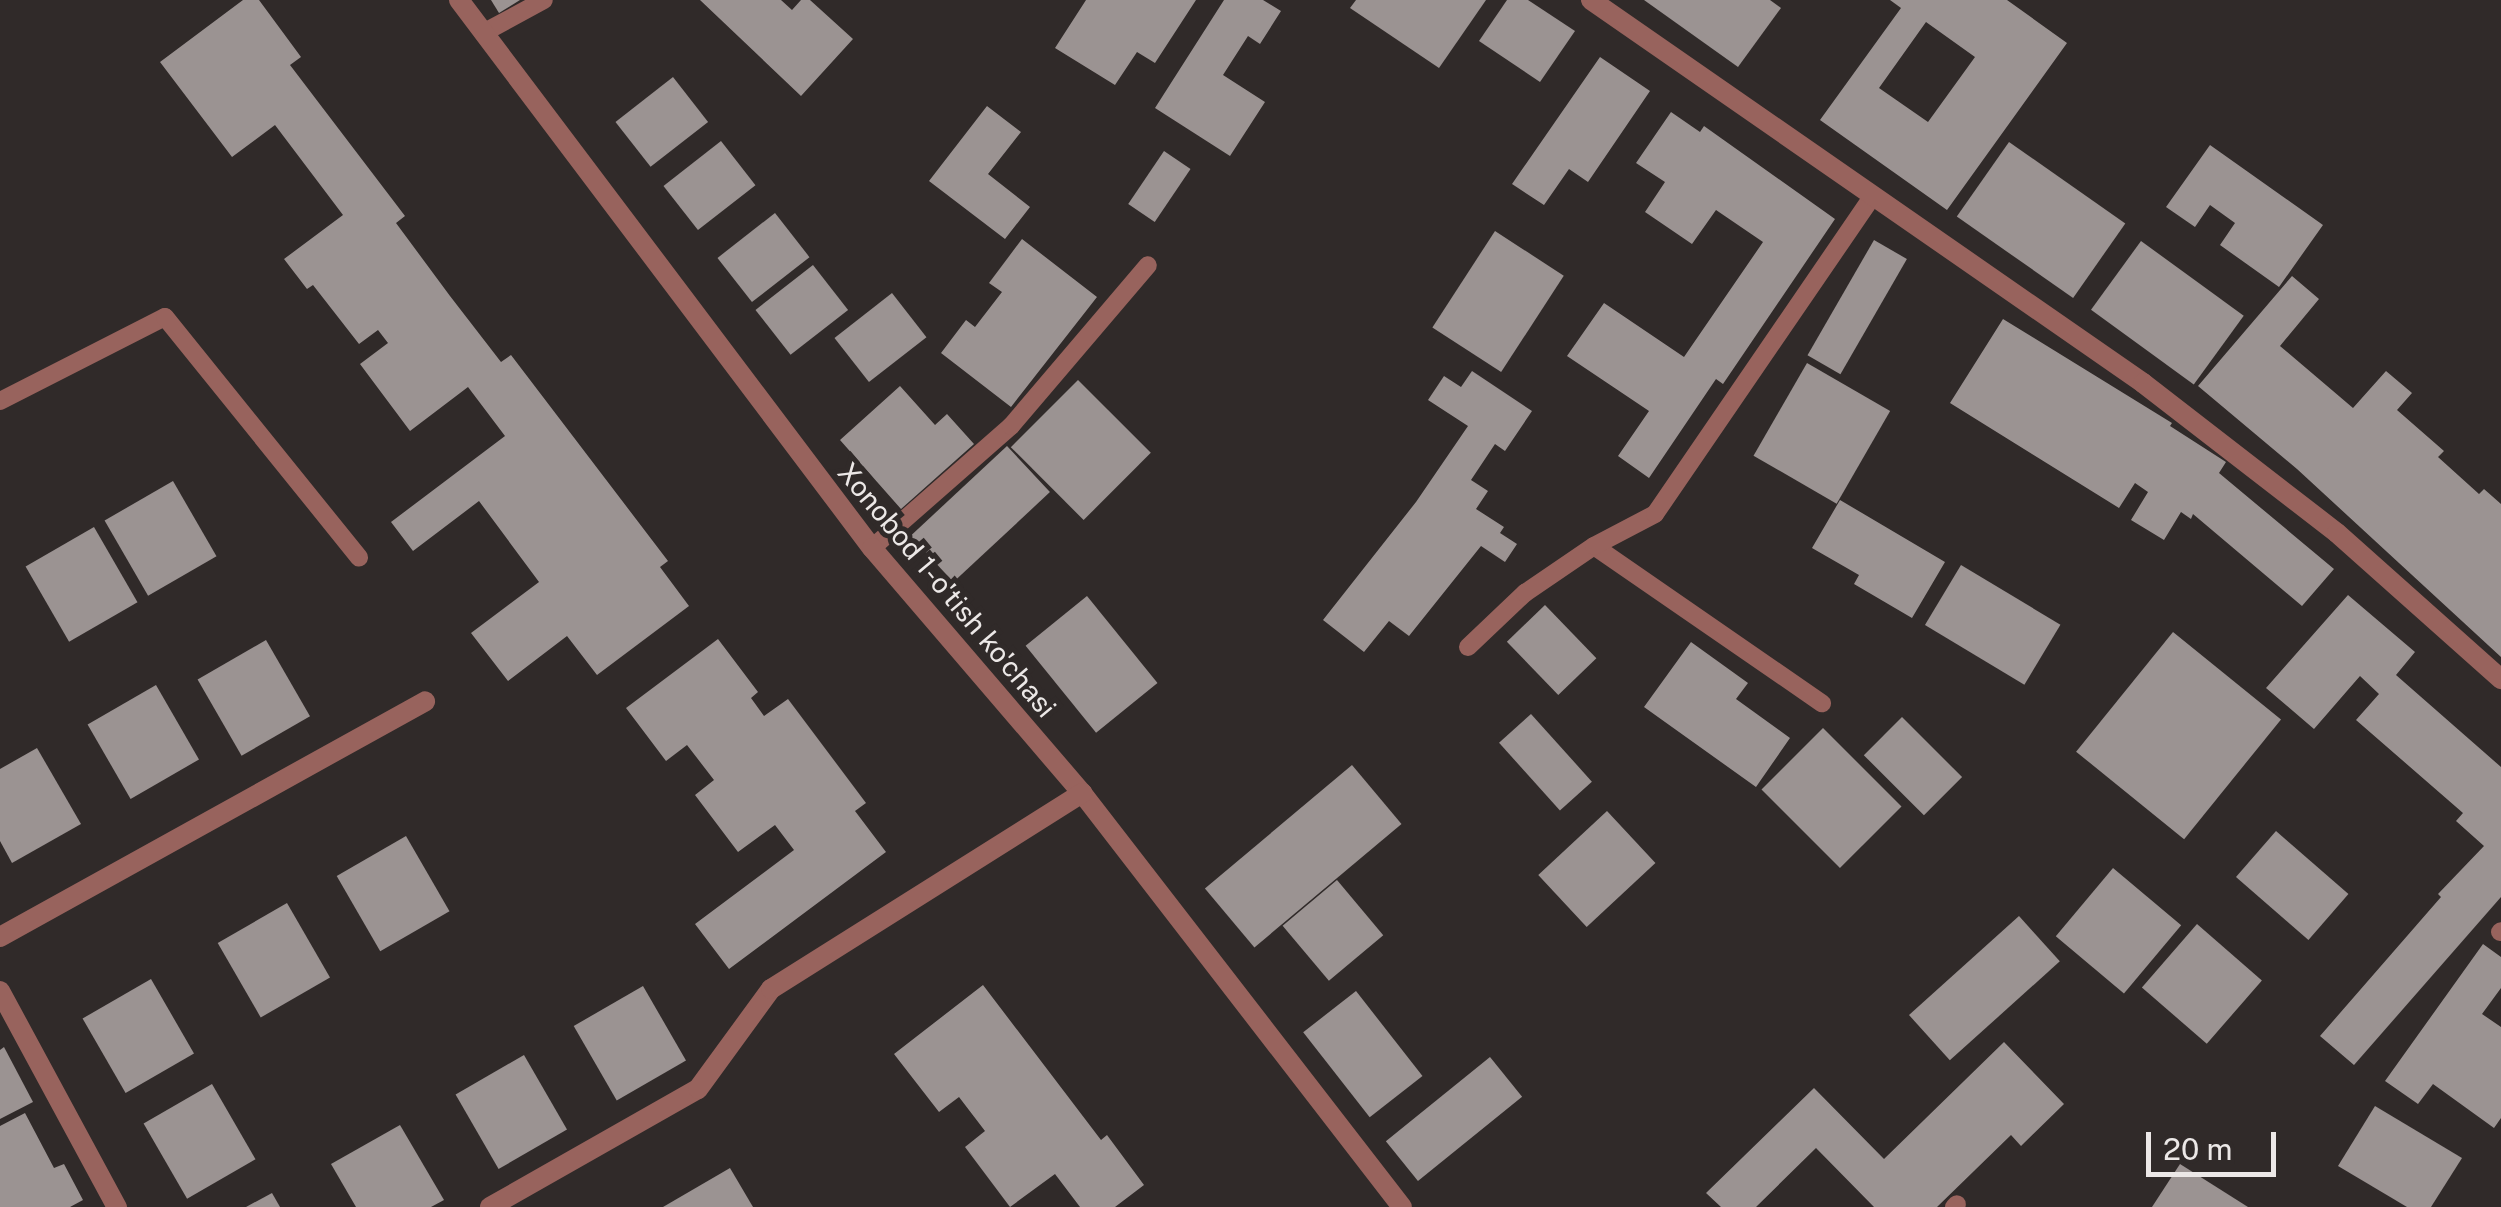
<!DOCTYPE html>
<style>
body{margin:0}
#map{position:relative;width:2501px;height:1207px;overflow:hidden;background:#302a29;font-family:"Public Sans",sans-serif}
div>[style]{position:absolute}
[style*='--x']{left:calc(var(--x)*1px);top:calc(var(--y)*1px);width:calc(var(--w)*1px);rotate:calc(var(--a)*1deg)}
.building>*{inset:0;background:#9b9392;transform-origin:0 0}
.lane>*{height:18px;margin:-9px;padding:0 9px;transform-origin:9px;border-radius:9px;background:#98635d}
.street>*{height:20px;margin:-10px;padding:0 10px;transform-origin:10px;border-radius:10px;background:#98635d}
span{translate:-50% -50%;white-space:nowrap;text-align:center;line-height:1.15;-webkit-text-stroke:10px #302a29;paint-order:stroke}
.street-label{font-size:28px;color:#ece8e7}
.scale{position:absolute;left:2146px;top:1132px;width:130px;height:45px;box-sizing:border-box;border:5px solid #ece8e7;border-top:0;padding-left:12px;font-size:30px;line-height:35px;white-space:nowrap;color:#ece8e7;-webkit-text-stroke:8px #302a29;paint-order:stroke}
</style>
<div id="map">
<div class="building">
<div style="clip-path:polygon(243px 0,259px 0,301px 57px,290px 65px,405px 216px,396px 223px,450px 296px,501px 362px,511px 355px,668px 561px,660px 567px,689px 606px,597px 675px,567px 636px,508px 681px,471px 633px,539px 582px,479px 501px,413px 551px,391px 522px,505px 436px,468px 387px,410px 431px,360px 364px,388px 343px,378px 330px,359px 344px,313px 285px,307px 289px,284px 259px,343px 215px,275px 125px,232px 157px,160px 62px)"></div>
<div style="clip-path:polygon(491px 0,520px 0,499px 13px)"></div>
<div style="clip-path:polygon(700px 0,781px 0,792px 10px,801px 0,810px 0,853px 39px,801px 96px)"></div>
<div style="clip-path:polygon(1086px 0,1196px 0,1155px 63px,1137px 52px,1115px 85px,1055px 48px)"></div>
<div style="clip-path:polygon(1224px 0,1263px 0,1281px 11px,1260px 44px,1248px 36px,1223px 75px,1265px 102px,1230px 156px,1155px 108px)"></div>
<div style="clip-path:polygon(1356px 0,1486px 0,1439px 68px,1350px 8px)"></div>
<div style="clip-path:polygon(1507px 0,1528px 0,1575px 31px,1540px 82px,1479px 41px)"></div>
<div style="clip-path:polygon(1644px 0,1770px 0,1781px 8px,1738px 67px)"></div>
<div style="clip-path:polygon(evenodd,1890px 0,2007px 0,2067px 43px,1947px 210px,1820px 120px,1901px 8px,1890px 0,1926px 22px,1975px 57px,1928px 122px,1879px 88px,1926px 22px)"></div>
<div style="clip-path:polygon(1600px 57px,1650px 91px,1588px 182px,1569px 169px,1544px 205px,1512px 184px)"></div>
<div style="left:673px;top:77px;width:57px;height:73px;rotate:52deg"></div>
<div style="clip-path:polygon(987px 106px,1021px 132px,988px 174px,1030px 207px,1005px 239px,929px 181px)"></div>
<div style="clip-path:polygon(1671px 112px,1700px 132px,1704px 126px,1835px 219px,1723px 384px,1716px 379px,1649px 478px,1618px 456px,1649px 411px,1567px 356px,1604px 303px,1684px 357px,1763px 242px,1716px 210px,1692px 244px,1645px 212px,1665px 182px,1636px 163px)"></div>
<div style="left:721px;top:141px;width:56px;height:73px;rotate:52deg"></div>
<div style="left:2009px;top:142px;width:142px;height:91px;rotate:35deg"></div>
<div style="clip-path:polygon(2210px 145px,2323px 225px,2279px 287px,2220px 245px,2235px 223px,2210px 205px,2195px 227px,2166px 207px)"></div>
<div style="left:1164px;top:151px;width:32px;height:64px;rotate:34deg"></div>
<div style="left:775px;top:213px;width:56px;height:73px;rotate:52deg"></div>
<div style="left:1495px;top:231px;width:82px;height:115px;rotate:33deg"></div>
<div style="clip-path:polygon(1022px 239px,1097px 297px,1011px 407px,941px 353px,966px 320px,975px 327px,1002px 292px,989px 283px)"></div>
<div style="left:1874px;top:240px;width:38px;height:133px;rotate:30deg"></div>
<div style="left:2141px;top:241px;width:127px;height:85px;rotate:36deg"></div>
<div style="left:813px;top:265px;width:57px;height:73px;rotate:52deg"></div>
<div style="clip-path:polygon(2292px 276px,2319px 299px,2280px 346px,2353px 408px,2386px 371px,2412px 393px,2397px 410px,2444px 451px,2438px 457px,2479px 494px,2484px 489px,2501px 504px,2501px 657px,2297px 469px,2198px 386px)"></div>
<div style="left:892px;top:293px;width:56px;height:73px;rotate:52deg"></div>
<div style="clip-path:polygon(2003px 319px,2172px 423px,2170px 426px,2226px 462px,2219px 473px,2334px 569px,2302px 606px,2193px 514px,2191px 519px,2181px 512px,2164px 540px,2131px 520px,2148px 492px,2135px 483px,2119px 508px,1950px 403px)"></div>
<div style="left:1807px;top:363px;width:96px;height:107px;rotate:30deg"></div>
<div style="clip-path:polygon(1472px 371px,1532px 411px,1505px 451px,1495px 444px,1471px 480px,1488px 491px,1476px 509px,1504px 527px,1500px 533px,1517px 544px,1505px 562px,1481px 546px,1409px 636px,1389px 621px,1364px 652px,1323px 620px,1416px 502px,1468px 426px,1428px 400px,1444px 376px,1461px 387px)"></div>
<div style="left:1078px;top:380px;width:103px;height:95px;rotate:45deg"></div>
<div style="clip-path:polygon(900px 386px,935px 425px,947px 414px,974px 444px,901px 509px,840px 440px)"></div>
<div style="left:1007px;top:446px;width:63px;height:132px;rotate:47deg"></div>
<div style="left:173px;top:481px;width:87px;height:79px;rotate:60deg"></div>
<div style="clip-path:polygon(1840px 500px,1945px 562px,1912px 618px,1854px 584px,1859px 575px,1812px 548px)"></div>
<div style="left:94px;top:527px;width:87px;height:79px;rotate:60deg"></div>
<div style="left:1961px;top:565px;width:116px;height:70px;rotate:31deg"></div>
<div style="clip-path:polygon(2348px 595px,2415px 652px,2396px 675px,2501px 767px,2501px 897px,2354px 1065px,2320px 1036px,2441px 897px,2438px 894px,2484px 846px,2456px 821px,2463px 813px,2356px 720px,2379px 694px,2360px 676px,2314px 729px,2266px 688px)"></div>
<div style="left:1087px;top:596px;width:112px;height:79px;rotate:51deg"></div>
<div style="left:1545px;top:605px;width:74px;height:53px;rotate:46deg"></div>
<div style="left:2173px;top:632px;width:139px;height:154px;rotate:39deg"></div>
<div style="clip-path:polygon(718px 639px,758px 692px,751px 698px,764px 716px,788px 699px,866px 803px,855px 811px,886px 852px,729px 969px,695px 924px,794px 850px,775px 825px,738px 852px,695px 795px,714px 780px,687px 745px,666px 761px,626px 708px)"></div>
<div style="left:266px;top:640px;width:88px;height:79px;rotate:60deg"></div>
<div style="clip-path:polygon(1691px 642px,1748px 683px,1736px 699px,1790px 738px,1756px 787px,1644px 707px)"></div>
<div style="left:156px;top:685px;width:86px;height:79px;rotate:60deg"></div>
<div style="left:1531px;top:714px;width:91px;height:43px;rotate:48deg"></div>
<div style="left:1902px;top:717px;width:85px;height:54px;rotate:45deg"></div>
<div style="left:1823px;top:728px;width:111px;height:87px;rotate:45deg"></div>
<div style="clip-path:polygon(37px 748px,81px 824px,12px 863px,0 841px,0 769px)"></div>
<div style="left:1352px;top:765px;width:77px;height:192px;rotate:50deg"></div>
<div style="left:1607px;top:811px;width:71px;height:94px;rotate:47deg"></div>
<div style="left:2276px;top:831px;width:96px;height:61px;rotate:41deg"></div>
<div style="left:406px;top:836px;width:87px;height:80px;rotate:60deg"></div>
<div style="left:2113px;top:868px;width:89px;height:89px;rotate:40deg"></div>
<div style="left:1337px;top:880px;width:72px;height:71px;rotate:50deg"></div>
<div style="left:287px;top:903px;width:86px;height:80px;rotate:60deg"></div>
<div style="left:2019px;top:916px;width:61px;height:148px;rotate:48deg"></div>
<div style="left:2197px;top:924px;width:86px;height:84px;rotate:41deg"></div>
<div style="clip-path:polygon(2483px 944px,2501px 957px,2501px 988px,2482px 1014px,2501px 1027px,2501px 1118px,2494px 1128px,2433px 1084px,2418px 1104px,2385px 1081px)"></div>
<div style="left:151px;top:979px;width:86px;height:79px;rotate:60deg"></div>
<div style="clip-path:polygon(983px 985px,1101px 1140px,1107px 1135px,1144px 1185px,1115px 1207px,1080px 1207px,1055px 1174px,1010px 1207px,965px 1147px,985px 1131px,959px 1097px,939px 1112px,894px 1054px)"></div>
<div style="left:643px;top:986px;width:86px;height:80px;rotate:60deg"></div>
<div style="left:1356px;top:991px;width:108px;height:67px;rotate:52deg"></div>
<div style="clip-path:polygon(2004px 1042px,2064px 1104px,2021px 1146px,2011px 1135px,1937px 1207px,1874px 1207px,1816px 1148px,1756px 1207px,1721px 1207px,1706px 1193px,1814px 1088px,1884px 1159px)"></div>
<div style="clip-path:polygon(4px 1047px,33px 1102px,0 1119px,0 1050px)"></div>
<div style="left:524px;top:1055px;width:86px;height:79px;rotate:60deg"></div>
<div style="left:1490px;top:1057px;width:51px;height:134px;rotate:51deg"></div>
<div style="left:212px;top:1084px;width:87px;height:79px;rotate:60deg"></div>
<div style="clip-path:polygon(2375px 1106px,2462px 1158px,2431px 1207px,2407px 1207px,2338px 1166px)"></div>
<div style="clip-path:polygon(25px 1113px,54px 1168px,64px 1164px,83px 1200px,70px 1207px,0 1207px,0 1126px)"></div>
<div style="clip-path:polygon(400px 1125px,444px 1200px,431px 1207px,356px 1207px,331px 1164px)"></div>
<div style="clip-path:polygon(2180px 1164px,2248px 1207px,2152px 1207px)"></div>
<div style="clip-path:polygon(730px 1168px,753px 1207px,663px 1207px)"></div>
<div style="clip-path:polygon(272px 1193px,280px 1207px,246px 1207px)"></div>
</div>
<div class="lane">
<div style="--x:483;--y:33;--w:69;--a:-28.4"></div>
<div style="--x:0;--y:401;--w:185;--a:-27"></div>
<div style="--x:165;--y:317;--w:309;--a:51.1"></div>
<div style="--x:1594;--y:546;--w:277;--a:34.6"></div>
<div style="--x:872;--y:548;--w:185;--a:-41.3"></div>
<div style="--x:1011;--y:426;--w:211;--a:-49.6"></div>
<div style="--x:1468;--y:647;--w:79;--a:-43.5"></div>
<div style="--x:1525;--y:593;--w:83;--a:-34.3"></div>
<div style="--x:1594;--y:546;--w:69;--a:-27.7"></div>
<div style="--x:1655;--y:514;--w:384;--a:-55.6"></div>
<div style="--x:2500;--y:932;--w:1;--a:-45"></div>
<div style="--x:1954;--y:1207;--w:4;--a:-45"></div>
</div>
<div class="street">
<div style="--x:459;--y:0;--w:686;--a:53"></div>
<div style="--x:872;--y:548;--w:323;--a:49.4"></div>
<div style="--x:1082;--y:793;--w:523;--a:52.3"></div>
<div style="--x:1591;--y:0;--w:672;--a:34.75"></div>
<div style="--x:2143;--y:383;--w:245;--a:37.7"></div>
<div style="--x:2337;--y:533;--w:220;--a:41.7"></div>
<div style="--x:0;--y:937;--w:486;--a:-29"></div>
<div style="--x:0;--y:991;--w:246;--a:61.6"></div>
<div style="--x:490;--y:1207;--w:239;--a:-29.6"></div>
<div style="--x:698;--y:1089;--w:124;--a:-53.9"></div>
<div style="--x:771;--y:989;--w:368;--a:-32.2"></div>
</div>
<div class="street-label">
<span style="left:947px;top:590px;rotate:50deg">Xonobod 1-o'tish ko'chasi</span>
</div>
<div class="scale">20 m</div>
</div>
